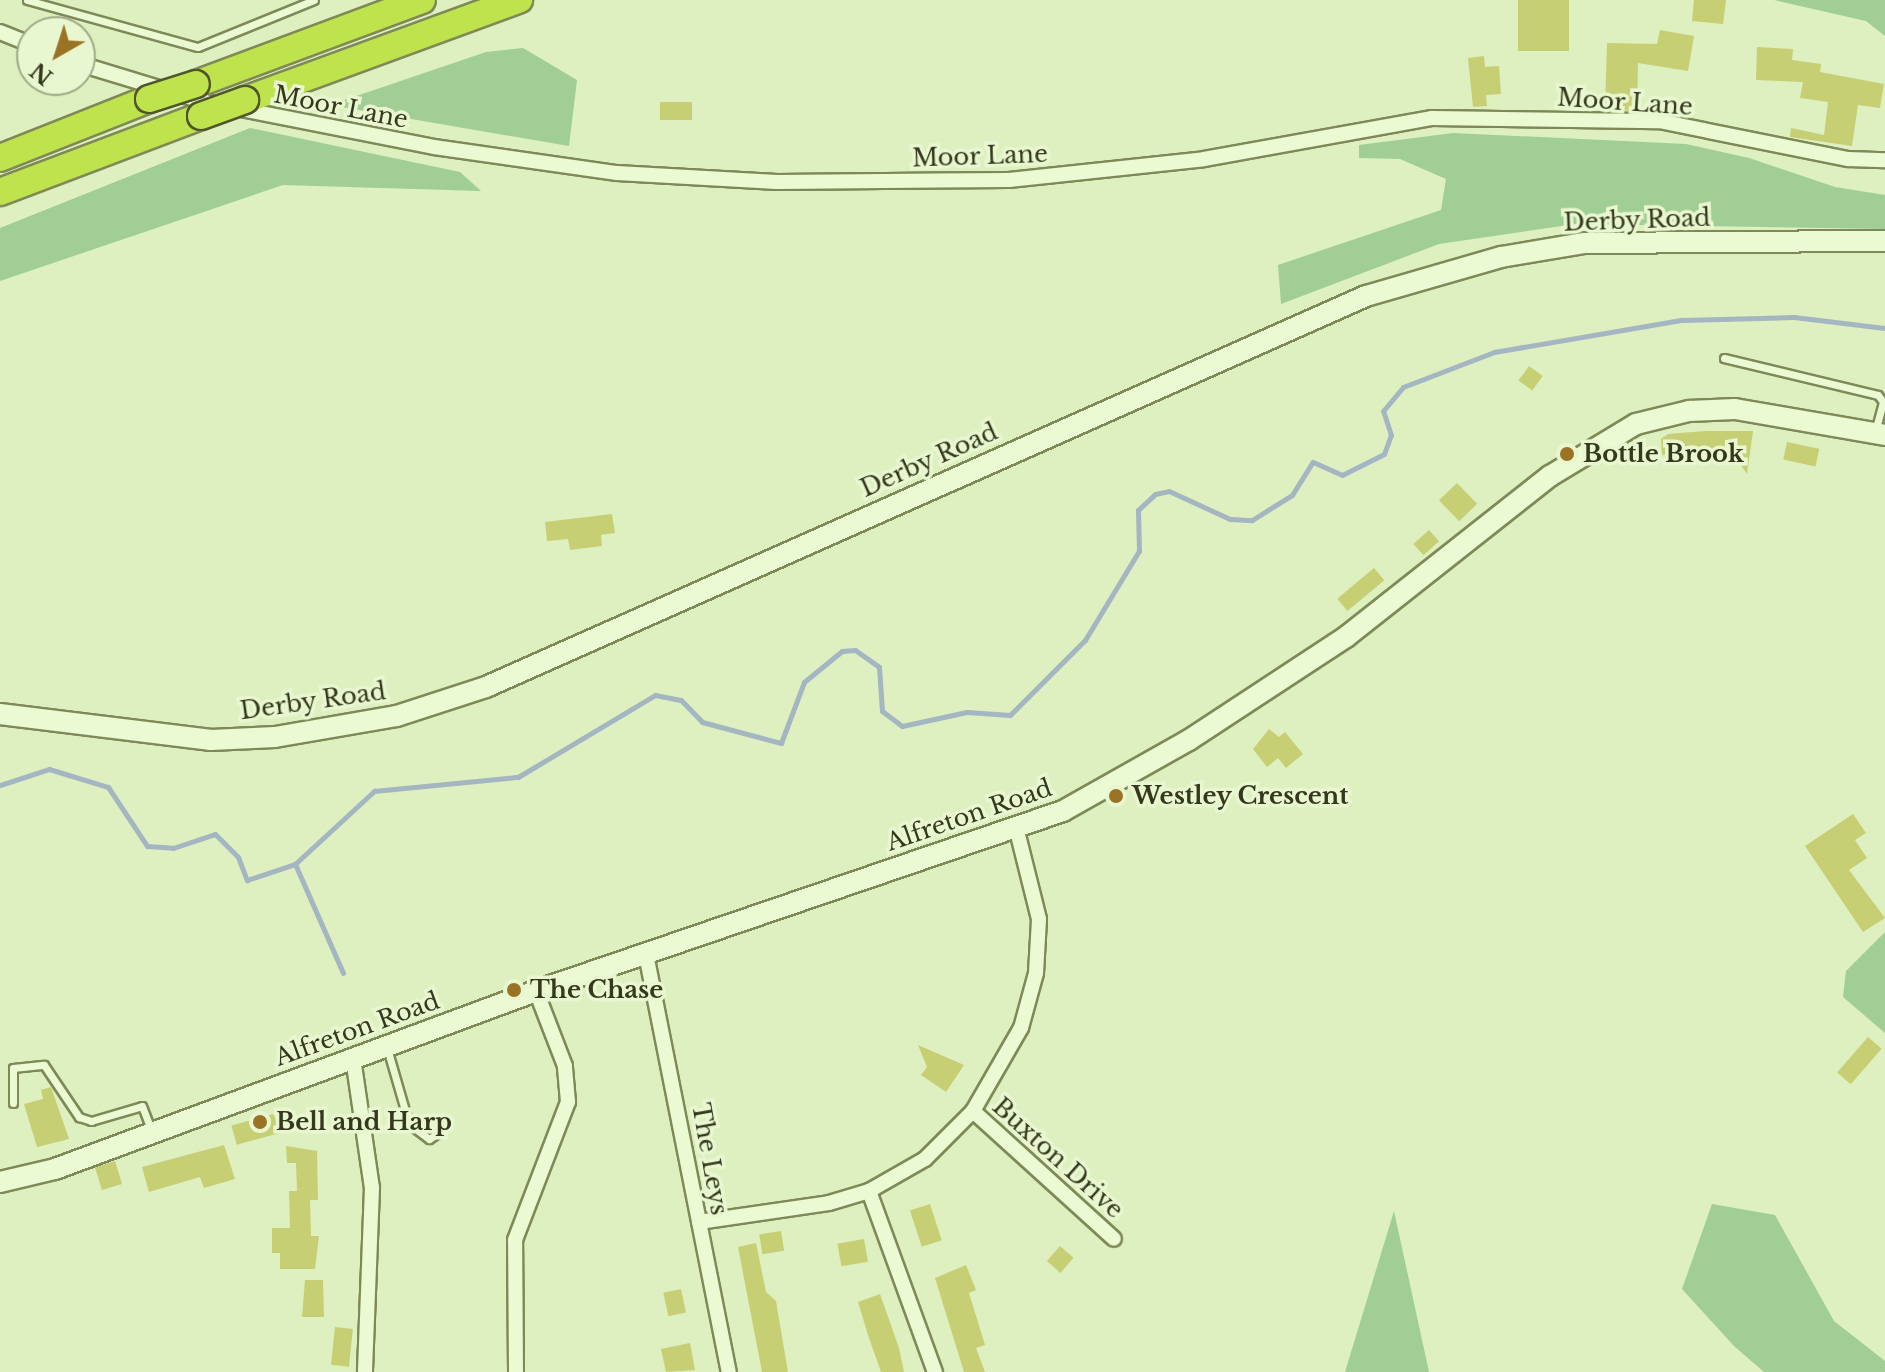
<!DOCTYPE html>
<style>
body{margin:0}
#map{position:relative;width:1885px;height:1372px;overflow:hidden;background:#deefc0;font-family:"Libre Baskerville",serif}
div>[style]{position:absolute}
[style*='--x']{left:calc(var(--x)*1px);top:calc(var(--y)*1px);width:calc(var(--w)*1px);rotate:calc(var(--a)*1deg)}
.green>*{inset:0;background:#a0ce94}
.stream>*{height:5px;margin:-2.5px;padding:0 2.5px;transform-origin:2.5px;border-radius:2.5px;background:#a3b6c1}
.building>*{inset:0;background:#c7cf74;transform-origin:0 0}
.roads{filter:drop-shadow(2px 0 #7f8957) drop-shadow(-2px 0 #7f8957) drop-shadow(0 2px #7f8957) drop-shadow(0 -2px #7f8957)}
.lane>*{height:7px;margin:-3.5px;padding:0 3.5px;transform-origin:3.5px;border-radius:3.5px;background:#ebfad3}
.street>*{height:14px;margin:-7px;padding:0 7px;transform-origin:7px;border-radius:7px;background:#ebfad3}
.secondary>*{height:20px;margin:-10px;padding:0 10px;transform-origin:10px;border-radius:10px;background:#ebfad3}
.highway>*{height:26px;margin:-13px;padding:0 13px;transform-origin:13px;border-radius:13px;background:#bfe34d}
.bridges{filter:drop-shadow(2px 0 #50562c) drop-shadow(-2px 0 #50562c) drop-shadow(0 2px #50562c) drop-shadow(0 -2px #50562c)}
.highway-bridge>*{height:26px;margin:-13px;padding:0 13px;transform-origin:13px;border-radius:13px;background:#bfe34d}
.dots>*{width:22px;height:22px;translate:-50% -50%;box-sizing:border-box;border:4px solid #e8f7d0;border-radius:50%}
span{translate:-50% -50%;white-space:nowrap;text-align:center;line-height:1.15;-webkit-text-stroke:7px #e8f7d0;paint-order:stroke}
.street-label{font-size:24px;color:#34381c}
.poi-label{font-size:24px;color:#34381c;font-weight:700}
.left{translate:0 -50%;text-align:left}
.north{position:absolute;left:16px;top:16px;width:80px;height:80px;box-sizing:border-box;background:#e8f7d0;border:2px solid #a0ab88;border-radius:50%;rotate:219deg;font-size:22px;font-weight:700;line-height:32px;text-align:center;color:#34381c}
.north::after{content:'';display:block;margin:auto;width:28px;height:36px;background:#9a7325;clip-path:polygon(50% 0,100% 100%,50% 72%,0 100%)}
</style>
<div id="map">
<div class="green">
<div style="clip-path:polygon(1774px 0,1885px 0,1885px 36px,1866px 21px)"></div>
<div style="clip-path:polygon(523px 48px,577px 80px,569px 146px,330px 105px,486px 52px)"></div>
<div style="clip-path:polygon(250px 128px,460px 172px,481px 191px,283px 185px,0 281px,0 228px)"></div>
<div style="clip-path:polygon(1453px 133px,1686px 144px,1749px 158px,1835px 187px,1885px 195px,1885px 229px,1575px 224px,1439px 244px,1281px 304px,1278px 265px,1441px 210px,1446px 179px,1400px 159px,1359px 158px,1359px 145px)"></div>
<div style="clip-path:polygon(1885px 932px,1885px 1033px,1843px 997px,1846px 971px)"></div>
<div style="clip-path:polygon(1712px 1204px,1775px 1215px,1834px 1321px,1885px 1361px,1885px 1372px,1764px 1372px,1734px 1346px,1682px 1289px)"></div>
<div style="clip-path:polygon(1394px 1211px,1429px 1372px,1345px 1372px)"></div>
</div>
<div class="stream">
<div style="--x:0;--y:785;--w:52;--a:-18.1"></div>
<div style="--x:49;--y:769;--w:62;--a:17"></div>
<div style="--x:108;--y:787;--w:71;--a:56.5"></div>
<div style="--x:147;--y:846;--w:26;--a:4"></div>
<div style="--x:173;--y:848;--w:44;--a:-18.4"></div>
<div style="--x:215;--y:834;--w:33;--a:45"></div>
<div style="--x:238;--y:857;--w:25;--a:69"></div>
<div style="--x:247;--y:880;--w:51;--a:-18.4"></div>
<div style="--x:295;--y:864;--w:108;--a:-42.7"></div>
<div style="--x:374;--y:791;--w:145;--a:-5.6"></div>
<div style="--x:518;--y:777;--w:160;--a:-30.9"></div>
<div style="--x:655;--y:695;--w:26;--a:11"></div>
<div style="--x:681;--y:700;--w:30;--a:46"></div>
<div style="--x:702;--y:722;--w:82;--a:14.9"></div>
<div style="--x:781;--y:743;--w:65;--a:-69.3"></div>
<div style="--x:804;--y:682;--w:49;--a:-39.2"></div>
<div style="--x:842;--y:651;--w:13;--a:-4"></div>
<div style="--x:855;--y:650;--w:29;--a:35"></div>
<div style="--x:879;--y:667;--w:44;--a:86.1"></div>
<div style="--x:882;--y:711;--w:25;--a:37"></div>
<div style="--x:902;--y:726;--w:66;--a:-12.2"></div>
<div style="--x:967;--y:712;--w:43;--a:4"></div>
<div style="--x:1010;--y:715;--w:106;--a:-45"></div>
<div style="--x:1085;--y:640;--w:104;--a:-58.8"></div>
<div style="--x:1139;--y:551;--w:41;--a:-91.4"></div>
<div style="--x:1138;--y:510;--w:23;--a:-43"></div>
<div style="--x:1155;--y:494;--w:14;--a:-12"></div>
<div style="--x:1169;--y:491;--w:67;--a:24.7"></div>
<div style="--x:1230;--y:519;--w:22;--a:3"></div>
<div style="--x:1252;--y:520;--w:47;--a:-32"></div>
<div style="--x:1292;--y:495;--w:39;--a:-58"></div>
<div style="--x:1313;--y:462;--w:32;--a:24"></div>
<div style="--x:1342;--y:475;--w:47;--a:-26.6"></div>
<div style="--x:1384;--y:454;--w:20;--a:-70"></div>
<div style="--x:1391;--y:435;--w:25;--a:-108"></div>
<div style="--x:1383;--y:411;--w:31;--a:-50"></div>
<div style="--x:1403;--y:387;--w:97;--a:-21"></div>
<div style="--x:1494;--y:352;--w:191;--a:-9.7"></div>
<div style="--x:1682;--y:320;--w:112;--a:-1.5"></div>
<div style="--x:1794;--y:317;--w:92;--a:6.9"></div>
<div style="--x:295;--y:864;--w:119;--a:66.2"></div>
</div>
<div class="building">
<div style="left:1518px;top:0;width:51px;height:51px"></div>
<div style="clip-path:polygon(1694px 0,1726px 0,1723px 24px,1692px 21px)"></div>
<div style="clip-path:polygon(1660px 30px,1694px 36px,1688px 71px,1638px 63px,1637px 111px,1605px 110px,1607px 43px,1657px 44px)"></div>
<div style="clip-path:polygon(1757px 47px,1793px 49px,1792px 60px,1821px 64px,1820px 72px,1884px 84px,1880px 108px,1858px 105px,1852px 146px,1790px 137px,1791px 128px,1824px 135px,1828px 102px,1800px 98px,1803px 82px,1756px 80px)"></div>
<div style="clip-path:polygon(1484px 56px,1485px 67px,1499px 66px,1501px 94px,1486px 95px,1487px 106px,1473px 107px,1468px 58px)"></div>
<div style="left:660px;top:102px;width:32px;height:18px"></div>
<div style="left:1529px;top:366px;width:17px;height:18px;rotate:36deg"></div>
<div style="clip-path:polygon(1705px 431px,1753px 431px,1747px 474px,1730px 449px,1662px 455px,1661px 439px,1668px 434px)"></div>
<div style="left:1787px;top:442px;width:33px;height:18px;rotate:12deg"></div>
<div style="left:1457px;top:483px;width:29px;height:25px;rotate:46deg"></div>
<div style="clip-path:polygon(612px 514px,615px 533px,601px 535px,602px 546px,570px 550px,568px 539px,547px 541px,545px 522px)"></div>
<div style="left:1429px;top:530px;width:15px;height:21px;rotate:48deg"></div>
<div style="left:1374px;top:568px;width:16px;height:48px;rotate:50deg"></div>
<div style="clip-path:polygon(1269px 729px,1279px 737px,1285px 732px,1303px 754px,1286px 768px,1278px 758px,1267px 767px,1253px 749px)"></div>
<div style="clip-path:polygon(1853px 814px,1866px 833px,1855px 840px,1867px 858px,1849px 870px,1885px 918px,1863px 932px,1805px 846px)"></div>
<div style="left:1868px;top:1037px;width:18px;height:47px;rotate:41deg"></div>
<div style="clip-path:polygon(918px 1045px,964px 1065px,946px 1092px,921px 1075px,927px 1067px)"></div>
<div style="clip-path:polygon(51px 1087px,69px 1139px,37px 1147px,24px 1104px,43px 1099px,41px 1090px)"></div>
<div style="left:274px;top:1114px;width:20px;height:44px;rotate:75deg"></div>
<div style="clip-path:polygon(224px 1145px,235px 1179px,204px 1188px,200px 1177px,149px 1192px,142px 1167px)"></div>
<div style="clip-path:polygon(286px 1146px,317px 1151px,318px 1200px,310px 1200px,311px 1236px,319px 1236px,315px 1269px,280px 1269px,280px 1253px,272px 1253px,272px 1228px,290px 1228px,289px 1191px,297px 1191px,296px 1163px,287px 1163px)"></div>
<div style="left:115px;top:1161px;width:24px;height:21px;rotate:73deg"></div>
<div style="left:930px;top:1204px;width:38px;height:21px;rotate:72deg"></div>
<div style="left:781px;top:1231px;width:20px;height:22px;rotate:81deg"></div>
<div style="left:864px;top:1239px;width:23px;height:27px;rotate:80deg"></div>
<div style="clip-path:polygon(756px 1243px,766px 1292px,776px 1301px,788px 1372px,762px 1372px,738px 1247px)"></div>
<div style="left:1060px;top:1246px;width:18px;height:20px;rotate:41deg"></div>
<div style="clip-path:polygon(966px 1265px,976px 1290px,969px 1293px,985px 1345px,976px 1348px,985px 1372px,964px 1372px,935px 1278px)"></div>
<div style="clip-path:polygon(305px 1280px,323px 1280px,324px 1317px,302px 1317px)"></div>
<div style="left:681px;top:1289px;width:24px;height:18px;rotate:78deg"></div>
<div style="clip-path:polygon(880px 1294px,899px 1348px,904px 1372px,881px 1372px,868px 1335px,858px 1302px)"></div>
<div style="left:335px;top:1327px;width:18px;height:38px;rotate:6deg"></div>
<div style="clip-path:polygon(690px 1343px,695px 1370px,666px 1372px,661px 1349px)"></div>
</div>
<div class="roads">
<div class="lane">
<div style="--x:27;--y:0;--w:177;--a:15.4"></div>
<div style="--x:198;--y:47;--w:125;--a:-22.1"></div>
<div style="--x:1724;--y:358;--w:158;--a:13.5"></div>
<div style="--x:1878;--y:395;--w:9;--a:54"></div>
<div style="--x:1883;--y:402;--w:30;--a:105"></div>
<div style="--x:387;--y:1048;--w:79;--a:73.9"></div>
<div style="--x:409;--y:1124;--w:25;--a:37"></div>
<div style="--x:429;--y:1139;--w:11;--a:-34"></div>
<div style="--x:13;--y:1103;--w:35;--a:-90"></div>
<div style="--x:13;--y:1068;--w:31;--a:-6"></div>
<div style="--x:44;--y:1065;--w:63;--a:56.1"></div>
<div style="--x:79;--y:1117;--w:13;--a:18"></div>
<div style="--x:91;--y:1121;--w:53;--a:-16.4"></div>
<div style="--x:142;--y:1106;--w:26;--a:69"></div>
</div>
<div class="street">
<div style="--x:0;--y:32;--w:35;--a:22"></div>
<div style="--x:80;--y:64;--w:131;--a:16.9"></div>
<div style="--x:205;--y:102;--w:233;--a:11.1"></div>
<div style="--x:434;--y:147;--w:185;--a:8.1"></div>
<div style="--x:617;--y:173;--w:160;--a:3.2"></div>
<div style="--x:777;--y:182;--w:232;--a:-0.5"></div>
<div style="--x:1009;--y:180;--w:196;--a:-6.1"></div>
<div style="--x:1204;--y:159;--w:232;--a:-10.2"></div>
<div style="--x:1432;--y:118;--w:227;--a:0.8"></div>
<div style="--x:1659;--y:121;--w:193;--a:11.4"></div>
<div style="--x:1848;--y:159;--w:37;--a:2"></div>
<div style="--x:646;--y:954;--w:426;--a:78.8"></div>
<div style="--x:353;--y:1058;--w:131;--a:81.7"></div>
<div style="--x:372;--y:1188;--w:184;--a:92.2"></div>
<div style="--x:973;--y:1111;--w:190;--a:42.2"></div>
<div style="--x:869;--y:1191;--w:193;--a:70"></div>
<div style="--x:699;--y:1222;--w:131;--a:-8.3"></div>
<div style="--x:829;--y:1203;--w:42;--a:-16.7"></div>
<div style="--x:869;--y:1191;--w:64;--a:-29.7"></div>
<div style="--x:925;--y:1159;--w:68;--a:-45"></div>
<div style="--x:973;--y:1111;--w:96;--a:-60"></div>
<div style="--x:1021;--y:1028;--w:57;--a:-74.7"></div>
<div style="--x:1036;--y:973;--w:54;--a:-86.8"></div>
<div style="--x:1039;--y:919;--w:95;--a:-104"></div>
<div style="--x:516;--y:1372;--w:132;--a:-90.4"></div>
<div style="--x:515;--y:1240;--w:148;--a:-69"></div>
<div style="--x:568;--y:1102;--w:36;--a:-95"></div>
<div style="--x:565;--y:1066;--w:80;--a:-111.1"></div>
</div>
<div class="secondary">
<div style="--x:0;--y:714;--w:213;--a:7"></div>
<div style="--x:211;--y:740;--w:64;--a:-2.7"></div>
<div style="--x:275;--y:737;--w:124;--a:-9.8"></div>
<div style="--x:397;--y:716;--w:94;--a:-18"></div>
<div style="--x:486;--y:687;--w:963;--a:-23.96"></div>
<div style="--x:1366;--y:296;--w:141;--a:-16.1"></div>
<div style="--x:1501;--y:257;--w:85;--a:-9.5"></div>
<div style="--x:1585;--y:243;--w:300;--a:-0.4"></div>
<div style="--x:0;--y:1182;--w:57;--a:-13.3"></div>
<div style="--x:55;--y:1169;--w:513;--a:-20.31"></div>
<div style="--x:536;--y:991;--w:557;--a:-18.86"></div>
<div style="--x:1063;--y:811;--w:145;--a:-29.4"></div>
<div style="--x:1189;--y:740;--w:188;--a:-33.3"></div>
<div style="--x:1346;--y:637;--w:260;--a:-38.3"></div>
<div style="--x:1550;--y:476;--w:100;--a:-31.2"></div>
<div style="--x:1636;--y:424;--w:55;--a:-13.8"></div>
<div style="--x:1689;--y:411;--w:46;--a:-2.5"></div>
<div style="--x:1735;--y:409;--w:152;--a:9.8"></div>
</div>
<div class="highway">
<div style="--x:196;--y:84;--w:241;--a:-20.4"></div>
<div style="--x:245;--y:100;--w:292;--a:-20.1"></div>
<div style="--x:0;--y:158;--w:160;--a:-21.6"></div>
<div style="--x:0;--y:192;--w:215;--a:-20.7"></div>
</div>
</div>
<div class="bridges">
<div class="highway-bridge">
<div style="--x:149;--y:99;--w:49;--a:-17.7"></div>
<div style="--x:201;--y:116;--w:47;--a:-20"></div>
</div>
</div>
<div class="dots">
<div style="left:1567px;top:454px;background:#9a7325"></div>
<div style="left:1116px;top:796px;background:#9a7325"></div>
<div style="left:514px;top:990px;background:#9a7325"></div>
<div style="left:260px;top:1122px;background:#9a7325"></div>
</div>
<div class="street-label">
<span style="left:1625px;top:102px;rotate:4deg">Moor Lane</span>
<span style="left:341px;top:107px;rotate:11deg">Moor Lane</span>
<span style="left:980px;top:156px;rotate:-2deg">Moor Lane</span>
<span style="left:1637px;top:220px;rotate:-2deg">Derby Road</span>
<span style="left:929px;top:460px;rotate:-24deg">Derby Road</span>
<span style="left:313px;top:701px;rotate:-8deg">Derby Road</span>
<span style="left:969px;top:815px;rotate:-19deg">Alfreton Road</span>
<span style="left:357px;top:1029px;rotate:-20deg">Alfreton Road</span>
<span style="left:1058px;top:1158px;rotate:42deg">Buxton Drive</span>
<span style="left:710px;top:1159px;rotate:80deg">The Leys</span>
</div>
<div class="poi-label">
<span class="left" style="left:1583px;top:454px">Bottle Brook</span>
<span class="left" style="left:1132px;top:796px">Westley Crescent</span>
<span class="left" style="left:530px;top:990px">The Chase</span>
<span class="left" style="left:276px;top:1122px">Bell and Harp</span>
</div>
<div class="north">N</div>
</div>
